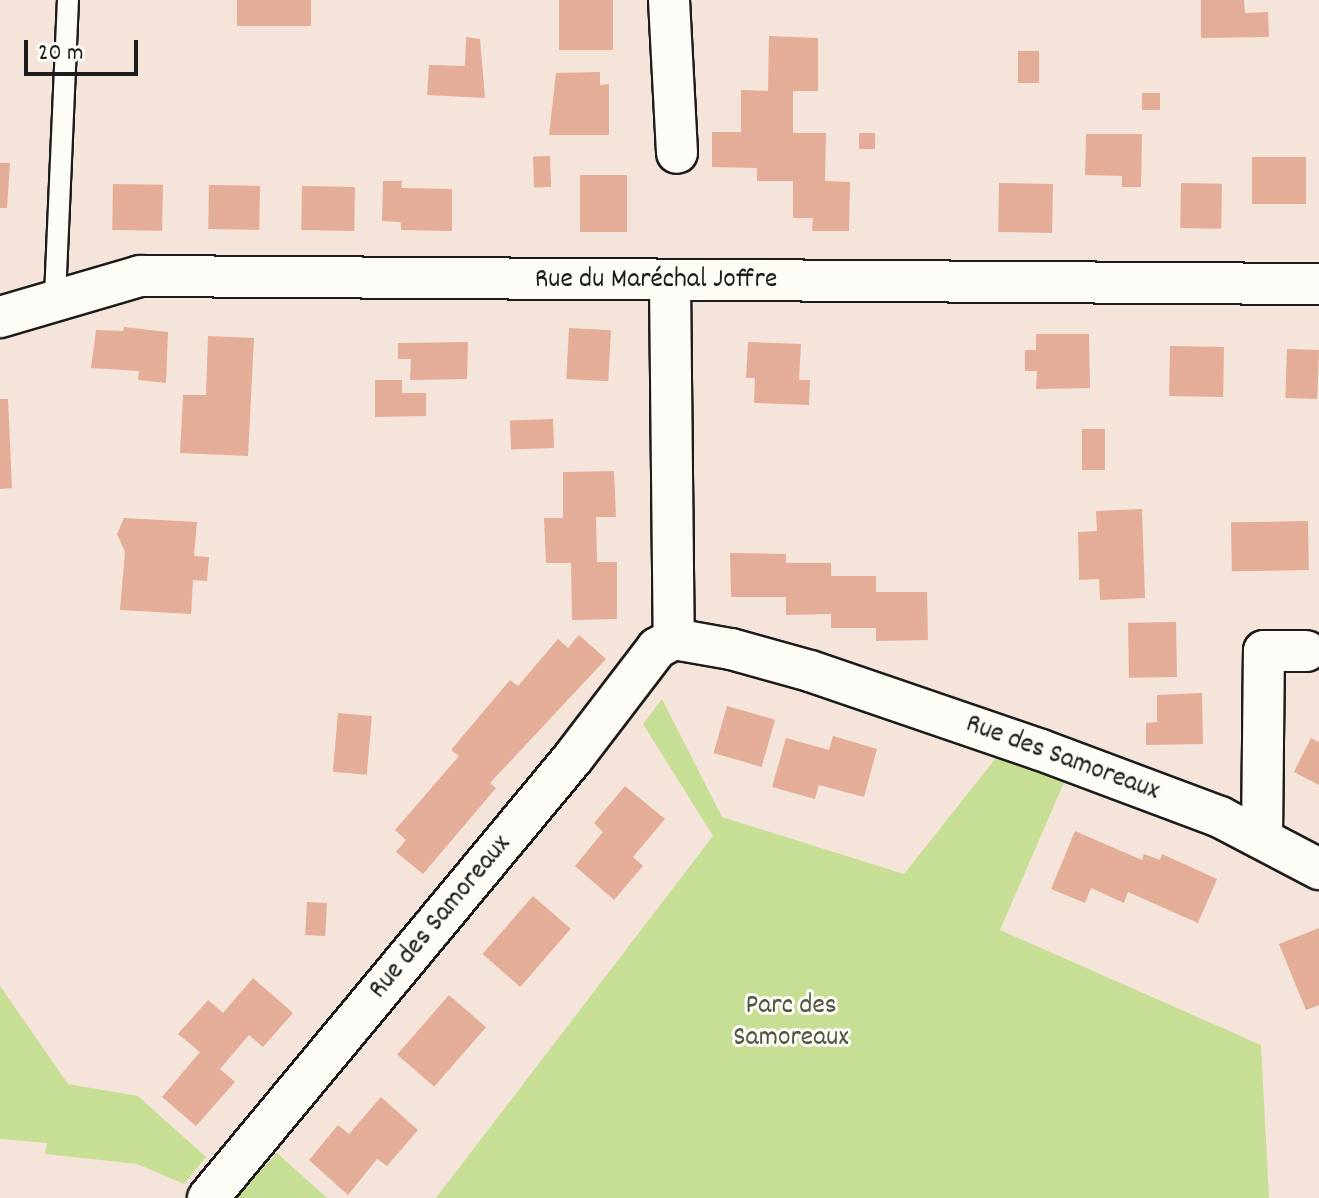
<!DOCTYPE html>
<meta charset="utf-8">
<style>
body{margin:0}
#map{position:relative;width:1319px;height:1198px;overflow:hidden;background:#f5e4da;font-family:Dekko,sans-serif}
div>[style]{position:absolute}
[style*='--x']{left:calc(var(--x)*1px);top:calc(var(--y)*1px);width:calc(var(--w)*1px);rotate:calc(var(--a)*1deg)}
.green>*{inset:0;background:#c7df95}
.building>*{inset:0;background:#e3ad98;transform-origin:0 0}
.roads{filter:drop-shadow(2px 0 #1c1c1c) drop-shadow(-2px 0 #1c1c1c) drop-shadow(0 2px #1c1c1c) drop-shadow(0 -2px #1c1c1c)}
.service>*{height:20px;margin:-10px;padding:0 10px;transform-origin:10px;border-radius:10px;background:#fdfcf7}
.minor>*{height:40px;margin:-20px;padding:0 20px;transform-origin:20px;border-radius:20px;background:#fdfcf7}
span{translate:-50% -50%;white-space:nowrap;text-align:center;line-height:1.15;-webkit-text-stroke:6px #fdfcf7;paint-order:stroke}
.street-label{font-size:28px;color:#1c1c1c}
.park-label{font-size:28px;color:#4f5640}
.scale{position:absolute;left:24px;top:40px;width:114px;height:36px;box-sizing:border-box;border:4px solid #1c1c1c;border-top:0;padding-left:10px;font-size:24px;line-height:28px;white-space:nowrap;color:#1c1c1c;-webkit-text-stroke:6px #fdfcf7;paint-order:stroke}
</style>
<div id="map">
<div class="green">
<div style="clip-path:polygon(662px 699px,722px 817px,904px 874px,1007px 744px,1069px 771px,1000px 930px,1261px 1045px,1269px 1198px,436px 1198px,713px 836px,643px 724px)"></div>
<div style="clip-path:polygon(0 986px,68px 1084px,138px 1096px,206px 1157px,184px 1184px,137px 1164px,45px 1154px,47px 1143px,0 1139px)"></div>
<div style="clip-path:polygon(277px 1153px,327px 1198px,235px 1198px)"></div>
</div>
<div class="building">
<div style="left:237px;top:0;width:74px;height:26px"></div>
<div style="left:559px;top:0;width:54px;height:50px"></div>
<div style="clip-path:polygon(1201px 0,1244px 0,1245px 13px,1268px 12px,1269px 37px,1201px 38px)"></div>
<div style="clip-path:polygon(769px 36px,818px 38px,818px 91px,793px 91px,793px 133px,826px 133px,825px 181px,850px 182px,849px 231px,812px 231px,813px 218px,793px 218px,793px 181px,757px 181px,757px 168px,712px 167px,712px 132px,741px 132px,741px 90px,768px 91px)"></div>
<div style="clip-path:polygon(466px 37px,480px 39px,485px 98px,427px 95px,429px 65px,465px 66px)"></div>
<div style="left:1018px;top:51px;width:21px;height:32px"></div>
<div style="clip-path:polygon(600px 72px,600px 85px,609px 84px,609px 135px,549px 135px,556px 73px)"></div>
<div style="left:1142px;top:93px;width:18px;height:17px"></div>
<div style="left:859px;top:133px;width:16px;height:16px"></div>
<div style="clip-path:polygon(1086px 134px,1142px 134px,1141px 187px,1122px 187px,1122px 176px,1085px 175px)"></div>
<div style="left:550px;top:156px;width:31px;height:17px;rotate:88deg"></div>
<div style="left:1252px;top:157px;width:54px;height:47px"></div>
<div style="clip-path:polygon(0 163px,10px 163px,7px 208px,0 208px)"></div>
<div style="left:627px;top:175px;width:57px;height:47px;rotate:90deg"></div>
<div style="clip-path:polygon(383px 181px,402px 181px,401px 188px,452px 189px,452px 231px,401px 230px,401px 222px,382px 221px)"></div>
<div style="left:999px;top:183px;width:54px;height:49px;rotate:1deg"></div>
<div style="left:1181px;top:183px;width:41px;height:45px;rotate:1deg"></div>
<div style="left:113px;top:184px;width:50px;height:46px;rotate:1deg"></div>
<div style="left:209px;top:185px;width:51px;height:44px;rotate:1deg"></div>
<div style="left:302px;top:186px;width:53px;height:44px;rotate:1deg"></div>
<div style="clip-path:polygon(124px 327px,168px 332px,166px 383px,138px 380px,139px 371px,91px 368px,96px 330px,123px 331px)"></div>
<div style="left:569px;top:328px;width:42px;height:51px;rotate:3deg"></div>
<div style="clip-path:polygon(1036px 334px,1089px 334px,1090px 388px,1036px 389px,1037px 371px,1025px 371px,1025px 350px,1036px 350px)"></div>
<div style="clip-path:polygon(208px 336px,254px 338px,248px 456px,180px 453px,183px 395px,206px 395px)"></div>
<div style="clip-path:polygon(468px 342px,467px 379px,410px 380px,411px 359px,398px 359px,398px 343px)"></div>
<div style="clip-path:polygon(748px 342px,801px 344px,799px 380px,810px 380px,809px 405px,754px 403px,755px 378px,746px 378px)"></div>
<div style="left:1170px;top:346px;width:54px;height:50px;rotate:1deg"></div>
<div style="left:1287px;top:349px;width:32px;height:49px;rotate:2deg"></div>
<div style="clip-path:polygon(375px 380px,402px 380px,402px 393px,426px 393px,426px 416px,375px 417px)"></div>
<div style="clip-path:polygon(0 399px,8px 399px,12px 488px,0 489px)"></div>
<div style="left:553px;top:419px;width:29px;height:43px;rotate:88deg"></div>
<div style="left:1082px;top:429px;width:23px;height:41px"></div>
<div style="clip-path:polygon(614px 471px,616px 517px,596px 517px,597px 562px,617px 562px,617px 619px,572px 620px,571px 563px,546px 563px,544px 518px,563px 518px,563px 472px)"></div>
<div style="clip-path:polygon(1142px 509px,1145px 598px,1100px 600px,1099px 579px,1079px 580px,1078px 532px,1097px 531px,1096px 511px)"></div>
<div style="clip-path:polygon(124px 518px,197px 522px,194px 556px,209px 557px,207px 581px,193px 580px,191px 614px,120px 610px,125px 552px,117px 534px)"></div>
<div style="left:1308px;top:521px;width:49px;height:77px;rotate:89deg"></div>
<div style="clip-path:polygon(730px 553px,786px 554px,786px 563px,831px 563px,831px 576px,876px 576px,876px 592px,927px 592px,928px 640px,876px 641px,876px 628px,831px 628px,831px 614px,786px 615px,786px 597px,731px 597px)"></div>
<div style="left:1176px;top:622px;width:55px;height:48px;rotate:89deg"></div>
<div style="clip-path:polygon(579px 635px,606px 659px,490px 783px,496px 788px,423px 874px,396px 852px,406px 840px,395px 830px,459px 756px,451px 750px,510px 680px,518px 686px,558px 639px,568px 648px)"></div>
<div style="clip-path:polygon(1202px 693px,1203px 744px,1146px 745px,1146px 723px,1157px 722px,1157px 695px)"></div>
<div style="left:727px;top:706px;width:50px;height:49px;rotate:16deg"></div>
<div style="left:338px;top:713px;width:34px;height:59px;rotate:5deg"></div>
<div style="clip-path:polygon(833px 736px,877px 749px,864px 797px,819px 785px,815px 799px,772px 787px,786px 738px,829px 750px)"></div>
<div style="clip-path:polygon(1311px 738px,1319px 742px,1319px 785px,1294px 772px)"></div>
<div style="clip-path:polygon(625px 786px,665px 819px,633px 857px,643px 866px,614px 900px,575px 866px,603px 832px,594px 823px)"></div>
<div style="clip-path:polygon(1075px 831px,1142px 860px,1144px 854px,1160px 860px,1162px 854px,1217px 879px,1198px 923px,1128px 892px,1124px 903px,1091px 888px,1085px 903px,1051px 889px)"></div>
<div style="left:533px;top:896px;width:50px;height:77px;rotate:41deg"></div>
<div style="left:307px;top:902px;width:20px;height:33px;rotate:3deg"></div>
<div style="clip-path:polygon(1319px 928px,1319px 1005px,1306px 1010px,1279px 944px)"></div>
<div style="clip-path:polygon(253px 978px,293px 1013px,263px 1047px,249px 1035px,220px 1069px,235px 1082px,196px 1126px,162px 1097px,200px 1052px,178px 1034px,208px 1000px,223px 1013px)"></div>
<div style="left:449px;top:995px;width:49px;height:79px;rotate:41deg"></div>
<div style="clip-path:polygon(381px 1097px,418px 1130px,387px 1166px,377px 1159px,348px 1195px,309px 1160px,338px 1125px,349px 1134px)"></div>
</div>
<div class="roads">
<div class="service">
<div style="--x:55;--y:297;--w:297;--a:-87.5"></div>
</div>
<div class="minor">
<div style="--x:669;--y:0;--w:153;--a:87"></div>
<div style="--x:670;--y:282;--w:357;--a:89.4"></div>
<div style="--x:0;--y:317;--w:146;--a:-16.3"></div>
<div style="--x:140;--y:276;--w:1179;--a:0.39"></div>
<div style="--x:1262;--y:838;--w:187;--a:-89.4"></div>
<div style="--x:1264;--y:651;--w:42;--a:0"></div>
<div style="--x:208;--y:1198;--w:572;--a:-50.32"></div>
<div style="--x:573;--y:758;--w:138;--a:-52.6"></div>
<div style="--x:657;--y:648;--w:19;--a:-28"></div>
<div style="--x:674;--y:639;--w:58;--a:10"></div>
<div style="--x:731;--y:649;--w:82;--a:15.6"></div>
<div style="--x:810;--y:671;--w:244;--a:18.9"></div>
<div style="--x:1041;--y:750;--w:191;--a:20.5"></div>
<div style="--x:1220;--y:817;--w:112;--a:27.7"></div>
</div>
</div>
<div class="street-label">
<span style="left:656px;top:281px">Rue du Maréchal Joffre</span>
<span style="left:1062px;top:759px;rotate:20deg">Rue des Samoreaux</span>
<span style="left:441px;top:918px;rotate:-50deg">Rue des Samoreaux</span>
</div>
<div class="park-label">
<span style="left:791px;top:1023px">Parc des<br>Samoreaux</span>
</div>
<div class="scale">20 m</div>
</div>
